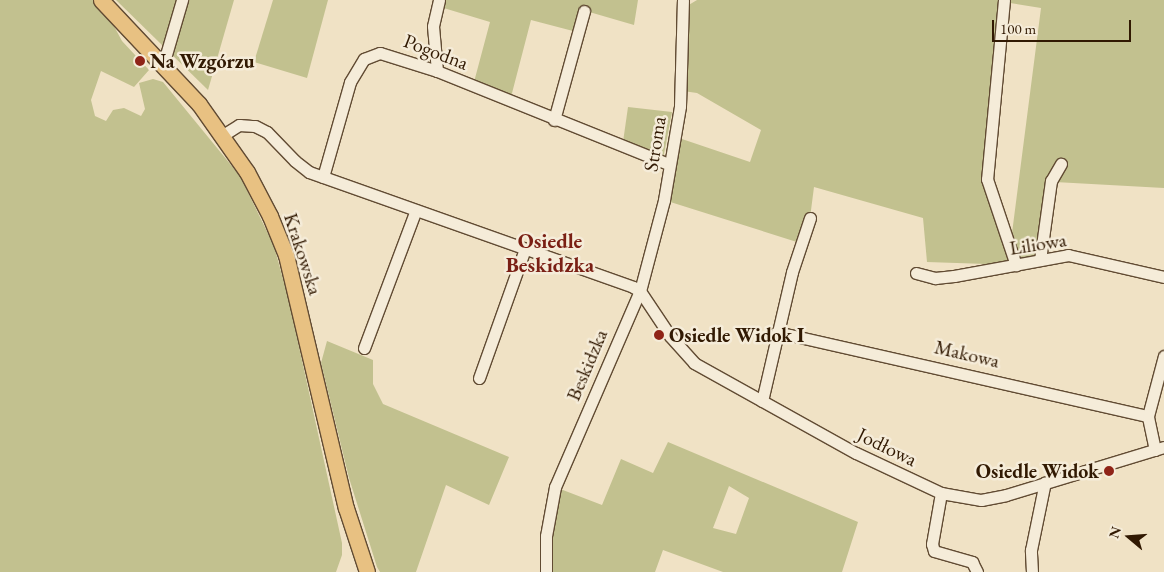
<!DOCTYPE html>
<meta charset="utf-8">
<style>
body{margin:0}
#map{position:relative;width:1164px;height:572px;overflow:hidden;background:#f0e2c5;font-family:"EB Garamond",serif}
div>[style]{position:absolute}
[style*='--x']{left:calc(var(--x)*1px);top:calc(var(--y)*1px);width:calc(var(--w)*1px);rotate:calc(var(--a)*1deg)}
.green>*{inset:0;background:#c2c18f}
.roads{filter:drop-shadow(1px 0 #614b33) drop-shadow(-1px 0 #614b33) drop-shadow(0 1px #614b33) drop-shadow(0 -1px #614b33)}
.minor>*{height:11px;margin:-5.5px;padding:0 5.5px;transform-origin:5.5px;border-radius:5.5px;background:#f5ecd9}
.major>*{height:15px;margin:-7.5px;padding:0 7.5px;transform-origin:7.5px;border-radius:7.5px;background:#e8c182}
.dots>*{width:14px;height:14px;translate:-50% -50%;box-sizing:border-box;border:2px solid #f5ecd9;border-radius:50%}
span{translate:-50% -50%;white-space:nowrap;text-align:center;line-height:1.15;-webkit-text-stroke:5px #f5ecd9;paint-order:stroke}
.street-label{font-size:20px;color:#311902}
.poi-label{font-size:20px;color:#311902;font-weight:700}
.left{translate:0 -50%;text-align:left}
.right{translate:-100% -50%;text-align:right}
.neighbourhood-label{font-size:21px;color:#7a1f14;font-weight:700}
.north{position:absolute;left:1104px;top:512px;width:50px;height:50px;-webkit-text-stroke:4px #f5ecd9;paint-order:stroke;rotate:288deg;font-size:14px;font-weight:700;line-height:20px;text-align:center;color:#311902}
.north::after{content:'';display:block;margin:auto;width:18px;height:22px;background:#311902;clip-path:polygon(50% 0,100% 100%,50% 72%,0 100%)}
.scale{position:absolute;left:992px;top:20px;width:139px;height:22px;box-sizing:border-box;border:2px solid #311902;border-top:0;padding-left:6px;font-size:15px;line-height:18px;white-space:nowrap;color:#311902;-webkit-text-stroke:4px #f5ecd9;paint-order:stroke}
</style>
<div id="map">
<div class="green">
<div style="clip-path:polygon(0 0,93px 0,108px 15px,122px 41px,149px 70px,134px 87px,101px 71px,91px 100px,95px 116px,106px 121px,113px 110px,124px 108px,141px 116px,145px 109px,139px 83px,153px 79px,163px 82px,240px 176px,274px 246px,289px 301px,342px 543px,342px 555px,336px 572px,0 572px)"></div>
<div style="clip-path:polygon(116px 0,234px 0,208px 90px)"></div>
<div style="clip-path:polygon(273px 0,328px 0,307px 78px,254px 62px)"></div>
<div style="clip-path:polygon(439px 0,638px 0,634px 25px,579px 9px,573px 31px,531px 20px,511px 97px,474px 82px,490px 22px,437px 6px)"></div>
<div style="clip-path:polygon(evenodd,697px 0,1164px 0,1164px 188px,1055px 182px,1045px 259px,1016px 265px,927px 262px,923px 218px,814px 187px,810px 218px,800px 243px,664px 200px,679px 138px,750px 162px,761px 130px,697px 93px,683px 91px,687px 6px,697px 0,1004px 2px,1041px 8px,1012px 233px,1016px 262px,987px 179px,1004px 2px)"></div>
<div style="clip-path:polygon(628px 107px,672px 112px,663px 159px,623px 142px)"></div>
<div style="clip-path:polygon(327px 341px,373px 360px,373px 384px,383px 404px,509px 457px,489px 505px,446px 485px,416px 572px,380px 572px,377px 567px,349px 478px,321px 363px)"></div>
<div style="clip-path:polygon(evenodd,668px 442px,858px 522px,842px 572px,723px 572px,663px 550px,655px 572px,552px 572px,552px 534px,556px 515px,550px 510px,555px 487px,602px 505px,621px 459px,653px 473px,668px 442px,729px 486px,749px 498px,736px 534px,713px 528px,729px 486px)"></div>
</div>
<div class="roads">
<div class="minor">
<div style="--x:1004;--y:0;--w:180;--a:95.4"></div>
<div style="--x:987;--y:179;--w:91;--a:71.4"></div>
<div style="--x:163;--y:65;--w:68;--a:-73.7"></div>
<div style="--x:437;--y:71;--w:45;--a:-95.1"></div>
<div style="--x:433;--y:26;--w:27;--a:-77"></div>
<div style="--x:554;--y:120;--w:113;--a:-74.6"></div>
<div style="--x:223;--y:135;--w:19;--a:-32"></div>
<div style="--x:239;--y:125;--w:16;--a:4"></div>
<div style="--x:255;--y:126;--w:13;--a:27"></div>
<div style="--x:267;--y:132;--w:40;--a:46"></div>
<div style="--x:295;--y:161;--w:18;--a:38"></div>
<div style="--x:309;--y:172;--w:344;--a:19.5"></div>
<div style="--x:633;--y:287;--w:8;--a:30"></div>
<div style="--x:640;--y:291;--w:54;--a:56.3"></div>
<div style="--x:670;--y:336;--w:36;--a:48"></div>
<div style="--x:694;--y:363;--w:185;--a:29.1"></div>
<div style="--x:856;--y:453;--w:94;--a:25.2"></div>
<div style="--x:941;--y:493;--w:41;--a:9.9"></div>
<div style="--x:981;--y:500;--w:25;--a:-11"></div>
<div style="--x:1006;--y:495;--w:165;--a:-16.9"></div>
<div style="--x:323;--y:177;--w:99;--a:-74.1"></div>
<div style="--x:350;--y:82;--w:27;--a:-59"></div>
<div style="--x:364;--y:59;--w:17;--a:-21"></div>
<div style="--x:380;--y:53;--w:60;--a:17.5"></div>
<div style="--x:437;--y:71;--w:249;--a:21.9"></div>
<div style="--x:1040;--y:260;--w:80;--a:-82.1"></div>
<div style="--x:1051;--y:181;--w:20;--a:-60"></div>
<div style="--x:916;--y:273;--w:20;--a:15"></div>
<div style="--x:935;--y:278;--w:19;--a:-6"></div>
<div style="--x:954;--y:276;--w:116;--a:-10.4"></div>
<div style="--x:1068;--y:255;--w:98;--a:12.9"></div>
<div style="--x:777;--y:332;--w:380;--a:12.8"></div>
<div style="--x:364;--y:348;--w:147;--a:-69.4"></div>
<div style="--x:479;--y:378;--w:137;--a:-70.4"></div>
<div style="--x:762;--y:401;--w:132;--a:-76.9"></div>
<div style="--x:792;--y:272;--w:57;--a:-71.6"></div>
<div style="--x:1155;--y:450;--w:35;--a:-102"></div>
<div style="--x:1148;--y:416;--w:62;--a:-75.1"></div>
<div style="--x:941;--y:493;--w:52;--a:100"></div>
<div style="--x:932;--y:544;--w:7;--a:74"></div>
<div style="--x:934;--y:551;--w:40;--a:16"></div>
<div style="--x:972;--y:562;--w:11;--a:63"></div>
<div style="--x:546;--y:572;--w:36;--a:-90"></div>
<div style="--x:546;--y:536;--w:50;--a:-79.6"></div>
<div style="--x:555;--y:487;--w:214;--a:-66.6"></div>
<div style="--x:640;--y:291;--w:94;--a:-75.2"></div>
<div style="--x:664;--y:200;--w:95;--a:-80.3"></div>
<div style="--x:680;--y:106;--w:106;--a:-88.4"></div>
<div style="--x:1032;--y:572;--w:22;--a:-93"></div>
<div style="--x:1031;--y:550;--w:69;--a:-78.4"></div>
</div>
<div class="major">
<div style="--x:101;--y:0;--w:143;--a:46.7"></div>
<div style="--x:199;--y:104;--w:83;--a:54.8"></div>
<div style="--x:247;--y:172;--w:50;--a:62.4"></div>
<div style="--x:270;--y:216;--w:42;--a:67.7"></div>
<div style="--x:286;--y:255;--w:260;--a:76.7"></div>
<div style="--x:346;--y:508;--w:67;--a:71.8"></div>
</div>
</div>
<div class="dots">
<div style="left:140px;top:61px;background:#8f2418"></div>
<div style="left:659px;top:335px;background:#8f2418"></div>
<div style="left:1109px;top:471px;background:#8f2418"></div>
</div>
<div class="street-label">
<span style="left:436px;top:52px;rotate:21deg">Pogodna</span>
<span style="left:655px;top:144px;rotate:-81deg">Stroma</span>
<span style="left:1038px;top:244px;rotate:-9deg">Liliowa</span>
<span style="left:303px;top:254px;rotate:72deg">Krakowska</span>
<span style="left:967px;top:354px;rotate:13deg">Makowa</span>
<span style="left:587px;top:365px;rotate:-67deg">Beskidzka</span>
<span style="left:887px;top:447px;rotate:26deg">Jodłowa</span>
</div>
<div class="poi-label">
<span class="left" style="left:150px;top:61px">Na Wzgórzu</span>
<span class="left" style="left:669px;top:335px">Osiedle Widok I</span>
<span class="right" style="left:1099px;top:471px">Osiedle Widok</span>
</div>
<div class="neighbourhood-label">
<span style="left:550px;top:253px">Osiedle<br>Beskidzka</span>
</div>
<div class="north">N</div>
<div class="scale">100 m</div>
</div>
